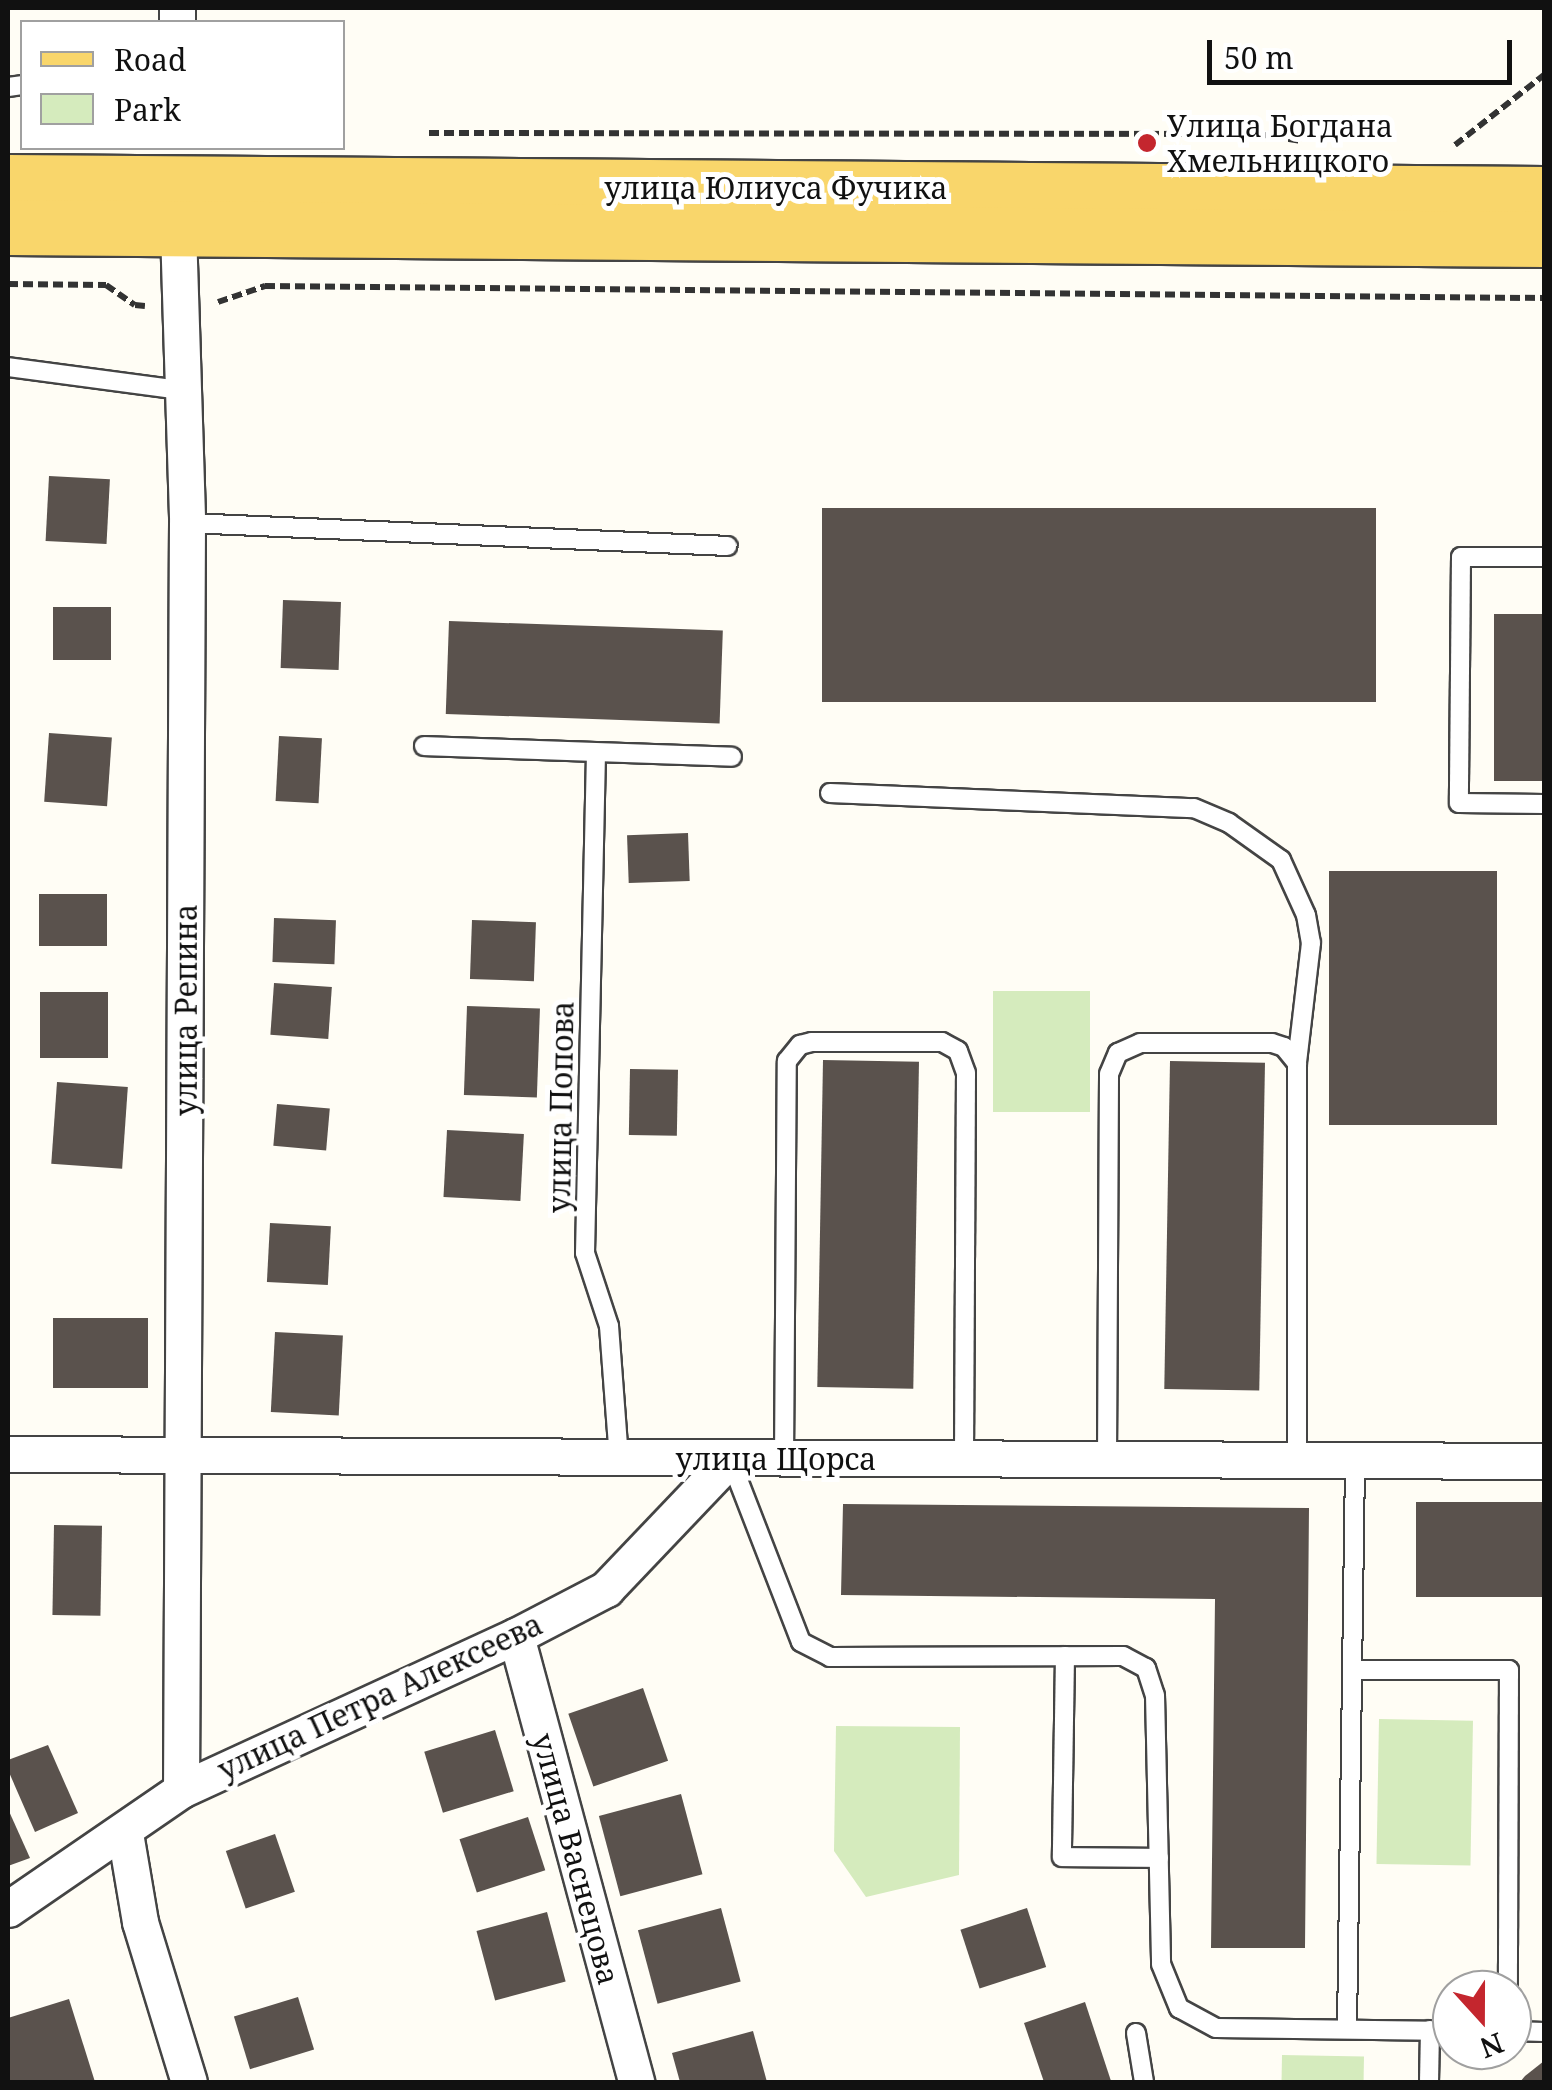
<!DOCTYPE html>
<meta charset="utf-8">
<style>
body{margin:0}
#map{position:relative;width:1552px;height:2090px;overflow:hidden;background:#fffdf5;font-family:"Noto Serif",serif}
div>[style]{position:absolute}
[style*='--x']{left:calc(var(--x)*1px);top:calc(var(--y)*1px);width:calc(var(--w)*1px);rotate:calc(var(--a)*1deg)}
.green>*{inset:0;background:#d5ebbd;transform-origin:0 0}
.building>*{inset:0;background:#5a524d;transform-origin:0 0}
.path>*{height:6px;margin-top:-3px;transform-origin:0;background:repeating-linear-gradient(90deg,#333 0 10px,transparent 0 15px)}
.roads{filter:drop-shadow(2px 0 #444) drop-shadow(-2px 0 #444) drop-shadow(0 2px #444) drop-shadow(0 -2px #444)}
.lane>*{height:18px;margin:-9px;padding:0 9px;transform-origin:9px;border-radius:9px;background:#fff}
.street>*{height:35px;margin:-17.5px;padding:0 17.5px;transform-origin:17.5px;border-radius:17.5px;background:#fff}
.primary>*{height:55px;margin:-27.5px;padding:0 27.5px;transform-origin:27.5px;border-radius:27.5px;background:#f9d66b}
.dots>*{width:28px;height:28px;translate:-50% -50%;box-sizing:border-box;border:5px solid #fff;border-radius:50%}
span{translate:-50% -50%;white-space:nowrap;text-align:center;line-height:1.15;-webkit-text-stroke:10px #fff;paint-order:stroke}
.poi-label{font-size:30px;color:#111}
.left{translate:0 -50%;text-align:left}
.street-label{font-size:30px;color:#111}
.frame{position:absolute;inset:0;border:10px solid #111;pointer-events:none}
.legend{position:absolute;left:20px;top:20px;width:325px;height:130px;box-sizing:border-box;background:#fff;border:2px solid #a0a0a0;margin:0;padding:12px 18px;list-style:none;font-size:30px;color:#111}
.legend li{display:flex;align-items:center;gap:20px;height:50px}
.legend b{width:50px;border:2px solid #a0a0a0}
.north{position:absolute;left:1432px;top:1970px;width:100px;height:100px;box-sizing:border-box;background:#fff;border:2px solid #a0a0a0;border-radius:50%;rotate:159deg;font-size:28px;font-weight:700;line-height:40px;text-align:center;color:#111}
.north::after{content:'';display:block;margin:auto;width:35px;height:45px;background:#c4262e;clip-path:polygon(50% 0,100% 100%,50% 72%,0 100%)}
.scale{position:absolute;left:1207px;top:40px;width:305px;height:45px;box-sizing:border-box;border:5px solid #111;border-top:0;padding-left:12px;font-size:30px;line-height:35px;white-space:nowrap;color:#111;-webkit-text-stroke:8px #fff;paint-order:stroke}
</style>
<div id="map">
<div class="green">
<div style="left:993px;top:991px;width:97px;height:121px"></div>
<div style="left:1379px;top:1719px;width:94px;height:145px;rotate:1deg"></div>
<div style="clip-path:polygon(836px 1726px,960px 1727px,959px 1875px,866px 1897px,834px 1851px)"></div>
<div style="left:1282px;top:2055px;width:82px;height:27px;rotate:1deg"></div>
</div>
<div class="building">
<div style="left:49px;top:476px;width:61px;height:65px;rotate:3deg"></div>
<div style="left:822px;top:508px;width:554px;height:194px"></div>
<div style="left:283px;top:600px;width:58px;height:68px;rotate:2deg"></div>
<div style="left:53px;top:607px;width:58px;height:53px"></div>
<div style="left:1494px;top:614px;width:50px;height:167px"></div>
<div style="left:449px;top:621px;width:274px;height:93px;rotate:2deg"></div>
<div style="left:49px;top:733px;width:63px;height:69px;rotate:4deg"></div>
<div style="left:279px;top:736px;width:43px;height:65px;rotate:3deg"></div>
<div style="left:688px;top:833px;width:48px;height:61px;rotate:88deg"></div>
<div style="left:1329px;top:871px;width:168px;height:254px"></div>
<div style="left:107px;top:894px;width:52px;height:68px;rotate:90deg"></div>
<div style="left:274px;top:918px;width:62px;height:44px;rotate:2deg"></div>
<div style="left:472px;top:920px;width:64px;height:59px;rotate:2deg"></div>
<div style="left:274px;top:983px;width:58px;height:52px;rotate:4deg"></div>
<div style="left:40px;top:992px;width:68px;height:66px"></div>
<div style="left:467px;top:1006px;width:73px;height:89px;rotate:2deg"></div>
<div style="left:823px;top:1060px;width:96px;height:327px;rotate:1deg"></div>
<div style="left:1170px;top:1061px;width:95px;height:328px;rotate:1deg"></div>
<div style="left:630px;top:1069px;width:48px;height:66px;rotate:1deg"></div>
<div style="left:57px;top:1082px;width:71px;height:82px;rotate:4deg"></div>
<div style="left:277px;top:1104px;width:53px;height:42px;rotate:5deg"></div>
<div style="left:447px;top:1130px;width:77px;height:67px;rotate:3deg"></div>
<div style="left:270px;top:1223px;width:61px;height:59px;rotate:3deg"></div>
<div style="left:53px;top:1318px;width:95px;height:70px"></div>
<div style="left:275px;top:1332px;width:68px;height:80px;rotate:3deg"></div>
<div style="left:1416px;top:1502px;width:128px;height:95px"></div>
<div style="clip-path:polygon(843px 1504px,1309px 1508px,1305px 1948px,1211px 1948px,1215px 1599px,841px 1595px)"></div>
<div style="left:54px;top:1525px;width:48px;height:90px;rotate:1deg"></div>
<div style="left:643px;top:1688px;width:77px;height:79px;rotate:71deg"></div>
<div style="left:495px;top:1730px;width:64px;height:74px;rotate:73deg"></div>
<div style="clip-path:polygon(48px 1745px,78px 1813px,35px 1832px,8px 1770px,8px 1760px)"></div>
<div style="left:681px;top:1794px;width:83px;height:85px;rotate:75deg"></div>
<div style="clip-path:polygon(8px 1809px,30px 1858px,8px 1866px)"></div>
<div style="left:528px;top:1817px;width:56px;height:72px;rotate:72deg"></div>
<div style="left:275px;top:1834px;width:61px;height:52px;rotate:71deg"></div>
<div style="left:721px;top:1908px;width:76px;height:86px;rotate:75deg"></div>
<div style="left:1027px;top:1908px;width:62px;height:70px;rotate:72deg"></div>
<div style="left:547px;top:1912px;width:72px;height:73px;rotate:75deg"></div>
<div style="left:298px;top:1997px;width:55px;height:67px;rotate:73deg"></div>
<div style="clip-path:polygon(69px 1999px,95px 2082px,8px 2082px,8px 2018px)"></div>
<div style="clip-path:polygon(1085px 2002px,1111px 2081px,1044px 2082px,1024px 2023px)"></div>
<div style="clip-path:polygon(753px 2031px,767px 2082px,680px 2082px,672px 2053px)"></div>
<div style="clip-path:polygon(1544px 2061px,1544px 2082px,1520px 2082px,1525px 2076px)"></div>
</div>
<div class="path">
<div style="--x:429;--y:133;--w:830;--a:0.07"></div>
<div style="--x:1259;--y:134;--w:43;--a:9.5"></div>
<div style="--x:1455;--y:145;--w:113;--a:-38.2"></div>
<div style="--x:8;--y:284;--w:98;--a:0.6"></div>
<div style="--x:106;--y:285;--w:35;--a:35"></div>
<div style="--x:135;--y:305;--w:10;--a:6"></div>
<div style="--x:218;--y:302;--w:50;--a:-18.8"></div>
<div style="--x:265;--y:286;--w:1279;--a:0.54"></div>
</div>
<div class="roads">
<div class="lane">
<div style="--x:8;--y:87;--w:14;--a:-8"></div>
<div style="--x:8;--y:367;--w:175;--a:7.6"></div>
<div style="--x:187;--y:523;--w:541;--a:2.43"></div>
<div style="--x:1544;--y:557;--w:83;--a:180"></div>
<div style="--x:1461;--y:557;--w:246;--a:90.5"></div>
<div style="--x:1459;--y:803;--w:85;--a:0.7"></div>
<div style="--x:424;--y:746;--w:308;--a:2"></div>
<div style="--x:596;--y:753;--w:500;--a:91.26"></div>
<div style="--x:585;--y:1253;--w:77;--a:71.8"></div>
<div style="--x:609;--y:1326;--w:133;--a:85.7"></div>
<div style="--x:830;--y:793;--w:364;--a:2.4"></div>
<div style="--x:1194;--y:808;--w:38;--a:23"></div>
<div style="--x:1229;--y:823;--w:64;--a:35.4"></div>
<div style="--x:1281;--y:860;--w:60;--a:65.6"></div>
<div style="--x:1306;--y:915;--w:28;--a:80"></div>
<div style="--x:1311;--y:943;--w:121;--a:96.7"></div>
<div style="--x:730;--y:1459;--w:196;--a:68.8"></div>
<div style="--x:801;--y:1642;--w:33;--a:27"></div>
<div style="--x:830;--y:1657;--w:293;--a:-0.2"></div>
<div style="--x:1123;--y:1656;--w:26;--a:28"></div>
<div style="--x:1146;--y:1668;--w:28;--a:72"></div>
<div style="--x:1155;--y:1695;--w:269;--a:88.7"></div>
<div style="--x:1161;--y:1964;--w:48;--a:67.8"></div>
<div style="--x:1179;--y:2008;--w:42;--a:28.4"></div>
<div style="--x:1216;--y:2028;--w:236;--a:0.7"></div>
<div style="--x:784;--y:1459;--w:398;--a:-89.6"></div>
<div style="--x:787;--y:1061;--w:21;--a:-51"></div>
<div style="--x:800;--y:1045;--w:12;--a:-14"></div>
<div style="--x:812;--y:1042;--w:130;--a:0"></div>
<div style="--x:942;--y:1042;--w:18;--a:29"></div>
<div style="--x:958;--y:1051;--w:23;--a:70"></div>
<div style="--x:966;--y:1073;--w:386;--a:90.3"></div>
<div style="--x:1107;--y:1459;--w:385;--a:-89.7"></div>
<div style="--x:1109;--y:1074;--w:23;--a:-67"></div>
<div style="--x:1118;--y:1053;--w:24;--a:-24"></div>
<div style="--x:1140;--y:1043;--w:132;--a:0"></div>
<div style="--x:1272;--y:1043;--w:13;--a:18"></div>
<div style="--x:1284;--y:1047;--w:21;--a:51"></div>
<div style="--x:1297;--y:1063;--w:397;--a:90"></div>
<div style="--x:1065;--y:1656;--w:201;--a:90.9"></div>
<div style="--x:1062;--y:1857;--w:97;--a:0.6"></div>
<div style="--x:1353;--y:1670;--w:156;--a:0"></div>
<div style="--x:1509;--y:1670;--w:320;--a:90.2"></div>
<div style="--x:1347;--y:2029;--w:569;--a:-89.19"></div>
<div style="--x:1512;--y:2031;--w:32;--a:2"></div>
<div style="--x:1136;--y:2033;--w:50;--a:80.7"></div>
<div style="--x:1429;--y:2082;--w:52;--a:-88.9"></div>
</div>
<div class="street">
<div style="--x:177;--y:22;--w:14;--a:-90"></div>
<div style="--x:178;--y:230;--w:293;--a:88.2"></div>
<div style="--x:187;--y:523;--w:1267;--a:90.27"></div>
<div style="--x:8;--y:1454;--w:1536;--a:0.26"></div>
<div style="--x:516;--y:1636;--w:462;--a:74.9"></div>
<div style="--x:125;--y:1833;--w:90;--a:80.4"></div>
<div style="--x:140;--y:1922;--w:167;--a:73"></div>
<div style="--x:8;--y:1909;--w:210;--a:-34.5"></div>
<div style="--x:181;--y:1790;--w:369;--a:-24.7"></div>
<div style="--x:516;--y:1636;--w:102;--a:-27.6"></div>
<div style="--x:606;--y:1589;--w:180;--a:-46.4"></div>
</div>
<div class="primary">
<div style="--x:8;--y:182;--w:1536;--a:0.45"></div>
<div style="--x:8;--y:227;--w:1536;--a:0.45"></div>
</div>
</div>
<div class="dots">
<div style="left:1147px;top:143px;background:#c4262e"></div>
</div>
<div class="poi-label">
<span class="left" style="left:1167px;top:143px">Улица Богдана<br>Хмельницкого</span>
</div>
<div class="street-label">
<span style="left:776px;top:188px">улица Юлиуса Фучика</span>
<span style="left:186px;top:1010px;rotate:-90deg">улица Репина</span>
<span style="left:561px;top:1107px;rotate:-89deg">улица Попова</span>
<span style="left:776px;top:1459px">улица Щорса</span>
<span style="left:380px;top:1697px;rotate:-25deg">улица Петра Алексеева</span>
<span style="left:576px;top:1859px;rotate:75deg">улица Васнецова</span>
</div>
<div class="frame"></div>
<ul class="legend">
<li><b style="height:12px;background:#f9d66b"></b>Road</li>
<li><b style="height:28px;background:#d5ebbd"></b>Park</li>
</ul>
<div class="north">N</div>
<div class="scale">50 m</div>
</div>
